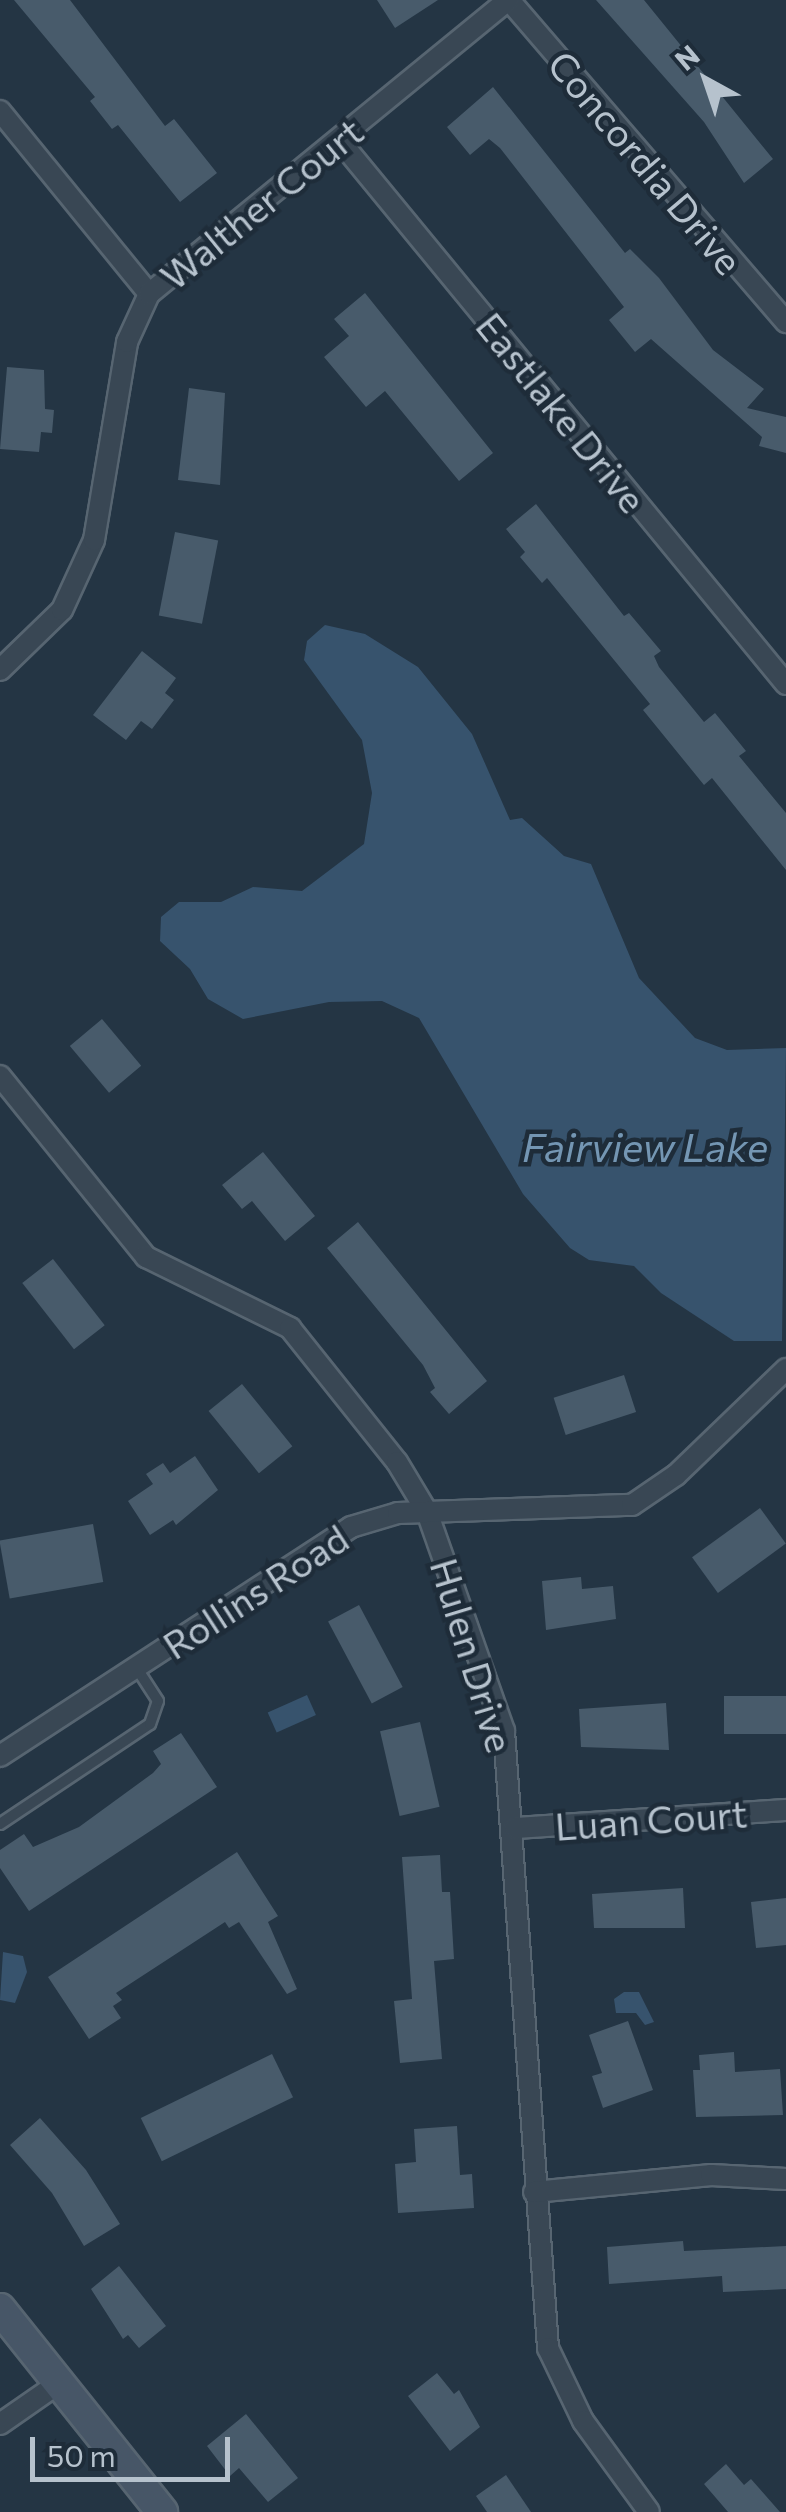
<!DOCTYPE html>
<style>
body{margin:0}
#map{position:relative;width:786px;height:2512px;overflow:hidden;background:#243544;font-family:Commissioner,sans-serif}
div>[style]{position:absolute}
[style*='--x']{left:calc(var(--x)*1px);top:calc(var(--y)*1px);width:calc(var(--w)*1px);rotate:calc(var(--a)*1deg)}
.water>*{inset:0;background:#37536d;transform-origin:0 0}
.building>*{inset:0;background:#485b6b;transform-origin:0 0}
.roads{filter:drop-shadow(2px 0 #576571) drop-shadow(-2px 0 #576571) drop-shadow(0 2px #576571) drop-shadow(0 -2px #576571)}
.lane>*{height:10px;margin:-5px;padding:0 5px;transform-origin:5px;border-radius:5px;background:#394754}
.street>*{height:20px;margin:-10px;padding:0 10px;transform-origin:10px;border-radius:10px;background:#394754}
.secondary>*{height:30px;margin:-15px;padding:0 15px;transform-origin:15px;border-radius:15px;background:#475667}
span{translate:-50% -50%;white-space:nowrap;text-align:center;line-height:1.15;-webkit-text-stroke:9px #1e2c39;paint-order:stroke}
.street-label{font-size:38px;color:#b6c2cd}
.water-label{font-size:40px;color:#7496b3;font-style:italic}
.north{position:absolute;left:656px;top:30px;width:100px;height:100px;-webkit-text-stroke:8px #1e2c39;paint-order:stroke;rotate:320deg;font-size:28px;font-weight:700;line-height:40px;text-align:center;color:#b6c2cd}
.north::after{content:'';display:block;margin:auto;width:35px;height:45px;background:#b6c2cd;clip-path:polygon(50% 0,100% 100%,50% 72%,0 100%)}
.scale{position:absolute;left:30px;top:2437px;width:200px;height:45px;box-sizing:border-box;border:5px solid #b6c2cd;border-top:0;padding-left:12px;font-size:30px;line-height:35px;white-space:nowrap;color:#b6c2cd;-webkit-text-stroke:8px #1e2c39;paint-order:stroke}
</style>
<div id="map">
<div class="water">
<div style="clip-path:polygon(325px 625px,365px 634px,418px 667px,472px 734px,510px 820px,522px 818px,564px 856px,591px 864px,639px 978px,695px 1038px,727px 1050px,786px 1048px,782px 1341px,734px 1341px,661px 1293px,634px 1266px,589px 1260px,570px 1248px,523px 1194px,419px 1018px,382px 1001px,329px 1002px,243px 1019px,208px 999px,190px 969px,160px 941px,161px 917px,179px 902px,221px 902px,253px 887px,302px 891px,364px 844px,372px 793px,362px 740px,304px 660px,307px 641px)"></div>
<div style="left:307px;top:1695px;width:22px;height:43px;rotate:66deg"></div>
<div style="clip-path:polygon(3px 1952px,23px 1956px,27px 1972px,15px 2003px,0 2000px)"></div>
<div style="clip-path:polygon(624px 1992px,639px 1992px,654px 2022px,645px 2025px,636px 2013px,616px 2013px,614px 1999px)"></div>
</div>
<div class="building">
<div style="clip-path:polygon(14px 0,70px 0,165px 126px,174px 119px,217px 173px,180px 202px,118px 125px,112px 129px,90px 101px,95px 97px)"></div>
<div style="clip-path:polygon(377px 0,438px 0,395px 28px)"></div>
<div style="clip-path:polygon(596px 0,644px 0,773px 159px,744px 183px,704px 122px)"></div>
<div style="clip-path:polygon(493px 87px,625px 253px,630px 249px,659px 278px,713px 350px,764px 389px,747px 408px,786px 417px,786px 453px,759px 446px,762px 437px,651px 339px,635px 352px,609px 320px,624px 307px,500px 148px,489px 139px,470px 155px,447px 127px)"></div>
<div style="clip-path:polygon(365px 293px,493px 453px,459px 481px,385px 391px,366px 407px,324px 357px,349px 336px,334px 319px)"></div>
<div style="clip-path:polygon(7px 367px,44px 370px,45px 409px,54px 410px,52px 433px,41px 432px,39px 452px,0 449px)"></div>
<div style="clip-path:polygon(189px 388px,225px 393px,220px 485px,178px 480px)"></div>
<div style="clip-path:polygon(536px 504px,624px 616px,629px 613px,661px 651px,654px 656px,659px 667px,704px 722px,715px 713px,746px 751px,739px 756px,786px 813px,786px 870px,712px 778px,704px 785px,643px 710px,650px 704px,547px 578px,542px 583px,520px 557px,525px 552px,506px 529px)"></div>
<div style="left:175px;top:532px;width:44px;height:85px;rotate:11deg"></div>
<div style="clip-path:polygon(142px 651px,176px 678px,165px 693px,174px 700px,152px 729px,141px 721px,126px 740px,93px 715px)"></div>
<div style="left:102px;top:1019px;width:61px;height:42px;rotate:50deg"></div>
<div style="clip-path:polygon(263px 1152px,315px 1216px,285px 1241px,252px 1201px,242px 1209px,222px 1185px)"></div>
<div style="clip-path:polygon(358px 1222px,487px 1381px,449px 1414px,430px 1392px,435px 1388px,423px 1365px,327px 1248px)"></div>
<div style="left:53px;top:1259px;width:84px;height:39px;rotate:52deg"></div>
<div style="left:624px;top:1375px;width:39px;height:74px;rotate:72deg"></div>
<div style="left:242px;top:1384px;width:80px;height:43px;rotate:51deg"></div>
<div style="clip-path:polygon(195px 1456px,218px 1490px,176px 1525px,173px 1520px,150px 1535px,128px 1501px,153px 1484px,146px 1474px,163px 1463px,170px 1473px)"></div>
<div style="left:760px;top:1508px;width:44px;height:84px;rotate:54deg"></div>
<div style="left:93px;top:1524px;width:59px;height:95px;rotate:80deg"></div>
<div style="clip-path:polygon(581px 1577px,582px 1589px,613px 1586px,616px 1619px,546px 1630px,542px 1581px)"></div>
<div style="left:359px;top:1605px;width:93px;height:35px;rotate:62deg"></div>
<div style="left:786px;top:1696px;width:38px;height:62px;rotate:90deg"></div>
<div style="clip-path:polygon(666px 1703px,669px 1750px,581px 1747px,579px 1709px)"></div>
<div style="left:420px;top:1722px;width:87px;height:41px;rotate:77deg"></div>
<div style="clip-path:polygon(181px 1733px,217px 1787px,29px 1911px,0 1868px,0 1850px,24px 1834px,33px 1847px,79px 1827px,153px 1773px,161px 1764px,153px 1751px)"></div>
<div style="clip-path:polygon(237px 1852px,278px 1916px,268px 1922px,297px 1989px,287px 1994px,239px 1922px,229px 1928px,225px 1922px,116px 1993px,122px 2000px,113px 2006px,121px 2018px,89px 2039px,48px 1977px)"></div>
<div style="clip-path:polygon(440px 1855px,442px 1892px,450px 1892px,454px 1959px,434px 1961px,442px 2059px,400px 2063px,394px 2001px,412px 1999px,402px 1857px)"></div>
<div style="clip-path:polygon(683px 1888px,685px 1928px,594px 1928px,592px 1894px)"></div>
<div style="clip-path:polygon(786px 1898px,786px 1945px,756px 1948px,751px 1902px)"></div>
<div style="clip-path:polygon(628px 2021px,653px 2090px,603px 2108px,592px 2076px,602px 2073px,589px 2035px)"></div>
<div style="clip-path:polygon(734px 2052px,735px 2072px,780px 2069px,783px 2115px,696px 2117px,693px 2070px,700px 2070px,699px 2055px)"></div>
<div style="left:272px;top:2054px;width:48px;height:146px;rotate:64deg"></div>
<div style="clip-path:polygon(40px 2118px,86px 2170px,120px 2224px,84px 2246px,52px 2193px,10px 2145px)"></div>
<div style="clip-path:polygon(457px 2126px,460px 2175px,472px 2174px,474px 2208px,398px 2213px,395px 2164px,416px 2162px,414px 2129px)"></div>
<div style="clip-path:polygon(683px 2241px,684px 2251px,786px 2246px,786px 2289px,723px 2292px,722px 2276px,609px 2284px,607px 2247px)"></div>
<div style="clip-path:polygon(119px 2266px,166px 2326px,139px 2348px,128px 2335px,123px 2339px,91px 2289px)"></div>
<div style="clip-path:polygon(437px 2373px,454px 2394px,459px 2390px,480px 2427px,450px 2451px,408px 2396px)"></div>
<div style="clip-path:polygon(246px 2414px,298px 2478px,268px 2502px,239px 2468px,230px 2476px,207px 2446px)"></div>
<div style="clip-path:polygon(726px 2464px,744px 2485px,751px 2479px,780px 2512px,728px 2512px,704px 2484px)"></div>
<div style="clip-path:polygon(506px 2475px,531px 2512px,487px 2512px,476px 2496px)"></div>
</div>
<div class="roads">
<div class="lane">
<div style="--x:0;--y:1824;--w:180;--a:-33.7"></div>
<div style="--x:150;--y:1724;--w:24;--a:-71"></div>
<div style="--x:158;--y:1701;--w:40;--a:-122.9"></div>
</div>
<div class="street">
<div style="--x:509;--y:0;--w:425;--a:49.3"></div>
<div style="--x:0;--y:111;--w:236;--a:50.8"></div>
<div style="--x:339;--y:140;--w:704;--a:50.59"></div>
<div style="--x:0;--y:670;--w:86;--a:-44.1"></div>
<div style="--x:62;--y:610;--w:77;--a:-65.4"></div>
<div style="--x:94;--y:540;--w:201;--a:-80.5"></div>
<div style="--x:127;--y:342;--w:53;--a:-65.4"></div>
<div style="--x:149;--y:294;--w:464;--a:-39.3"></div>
<div style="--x:0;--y:1076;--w:233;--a:51.1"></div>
<div style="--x:146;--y:1257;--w:161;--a:26.2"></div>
<div style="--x:290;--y:1328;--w:171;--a:51.4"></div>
<div style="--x:397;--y:1462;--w:58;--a:59"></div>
<div style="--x:427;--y:1512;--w:232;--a:70.6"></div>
<div style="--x:504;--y:1731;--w:619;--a:85.92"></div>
<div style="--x:548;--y:2348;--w:81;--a:64.4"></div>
<div style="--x:583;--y:2421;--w:112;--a:54"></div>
<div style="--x:0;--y:1756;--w:419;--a:-33.1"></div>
<div style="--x:351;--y:1527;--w:49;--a:-16.6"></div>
<div style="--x:398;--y:1513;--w:234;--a:-2"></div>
<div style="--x:632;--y:1505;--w:53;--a:-34.3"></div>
<div style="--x:676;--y:1475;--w:153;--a:-43.9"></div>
<div style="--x:515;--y:1828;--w:272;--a:-3.8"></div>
<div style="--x:534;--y:2192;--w:178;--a:-5.5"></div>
<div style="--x:711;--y:2175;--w:75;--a:3.1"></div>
<div style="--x:0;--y:2424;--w:72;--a:-34.8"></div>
</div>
<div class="secondary">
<div style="--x:0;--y:2309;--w:260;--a:51.4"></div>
</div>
</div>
<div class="street-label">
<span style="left:646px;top:162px;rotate:50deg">Concordia Drive</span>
<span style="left:261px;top:203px;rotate:-39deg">Walther Court</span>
<span style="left:562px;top:412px;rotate:51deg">Eastlake Drive</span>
<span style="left:255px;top:1591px;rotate:-33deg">Rollins Road</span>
<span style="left:473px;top:1655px;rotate:73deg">Hulen Drive</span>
<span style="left:651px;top:1819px;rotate:-4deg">Luan Court</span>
</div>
<div class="water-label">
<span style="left:645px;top:1146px">Fairview Lake</span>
</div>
<div class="north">N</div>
<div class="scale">50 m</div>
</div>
